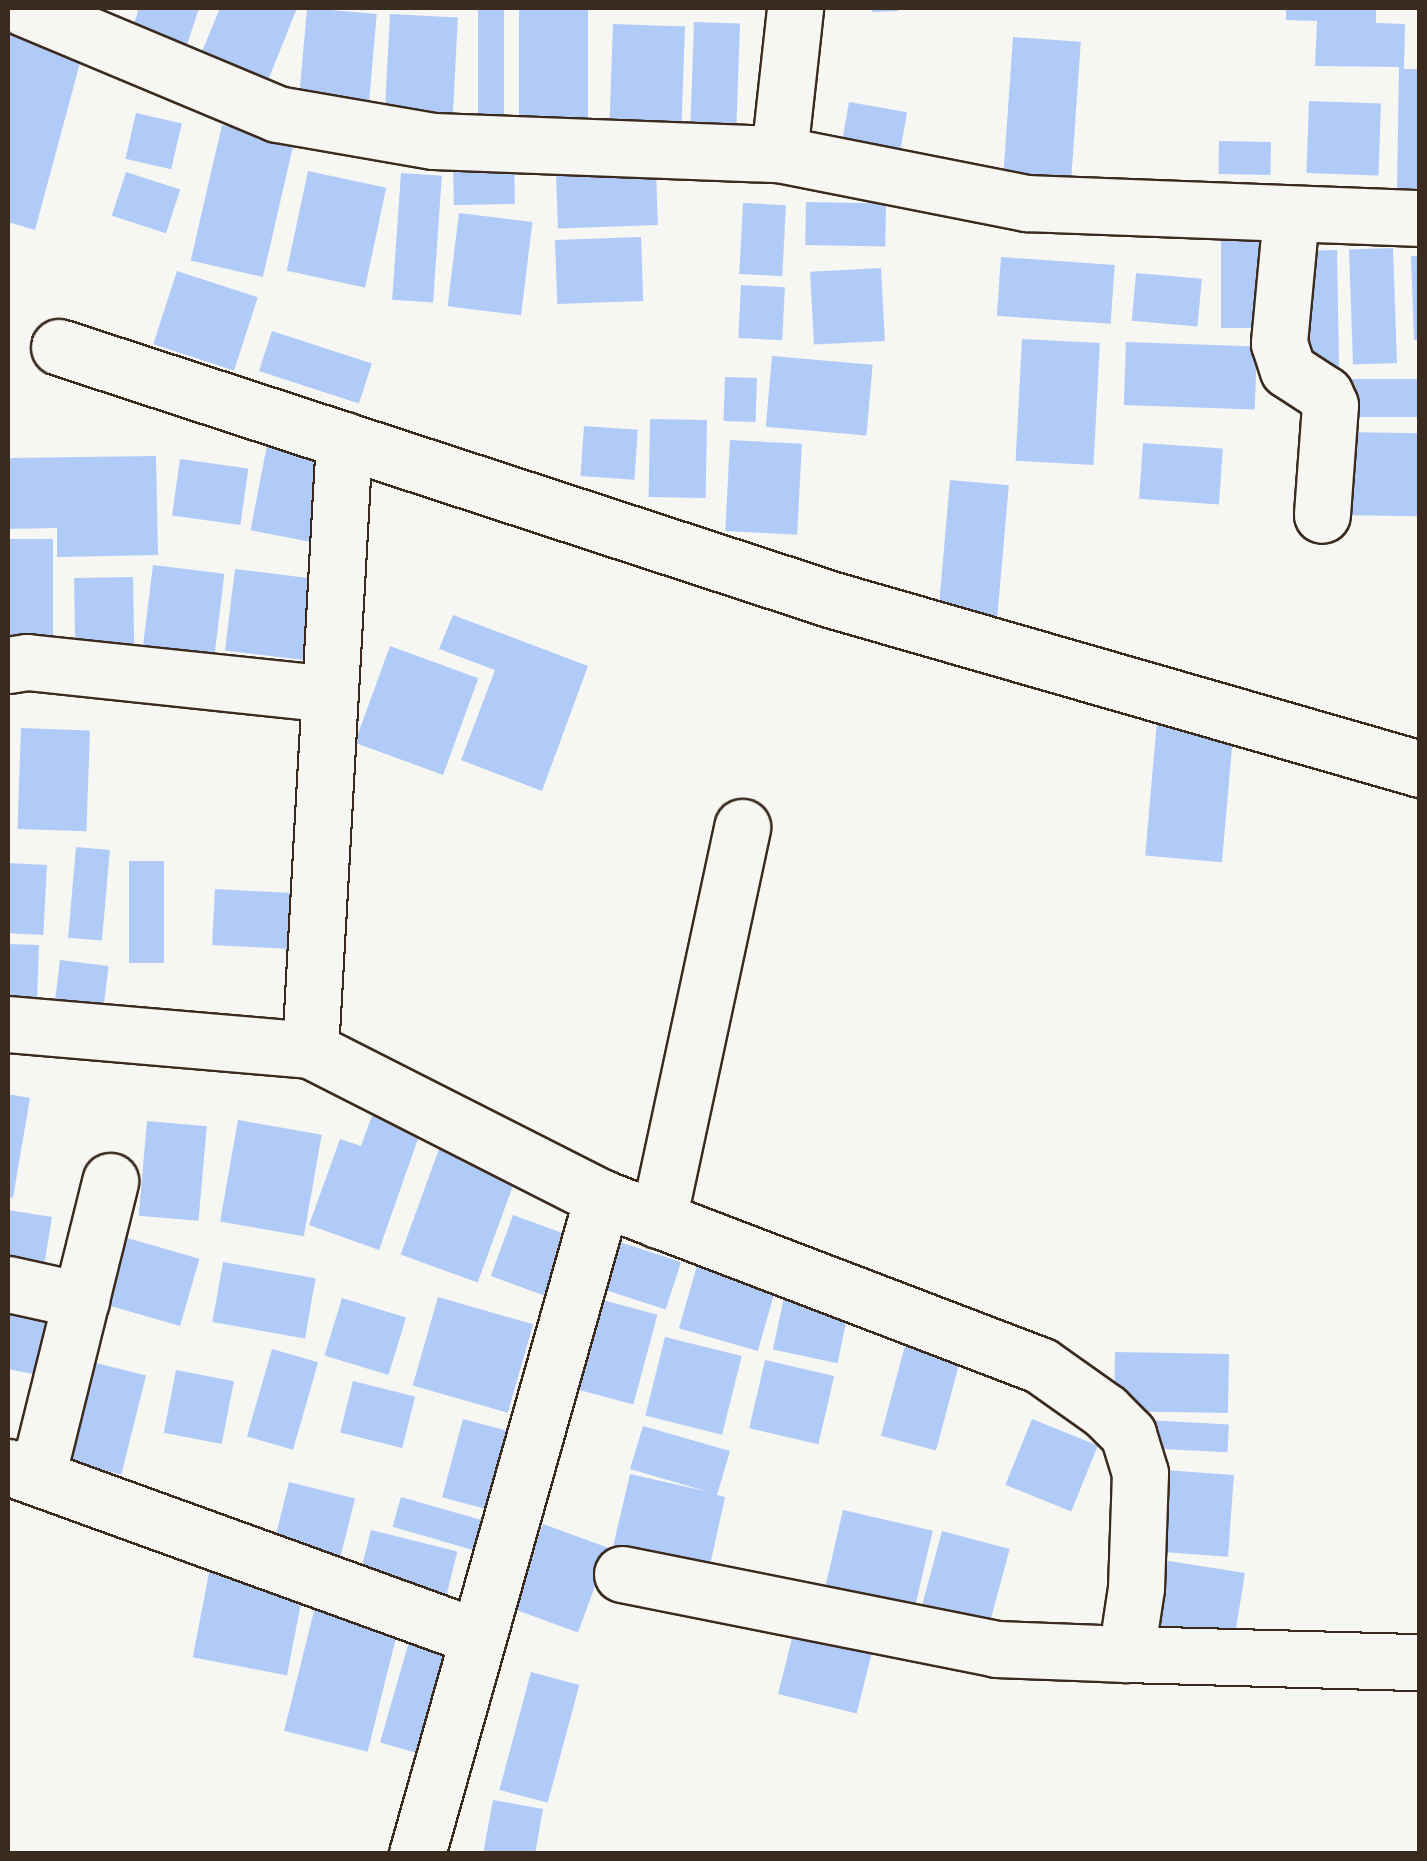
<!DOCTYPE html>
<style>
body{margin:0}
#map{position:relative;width:1427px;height:1861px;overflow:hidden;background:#f6f6f2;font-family:"Patrick Hand",sans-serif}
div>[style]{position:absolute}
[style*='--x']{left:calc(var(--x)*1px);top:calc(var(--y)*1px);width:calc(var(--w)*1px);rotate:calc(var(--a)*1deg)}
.building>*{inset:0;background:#b1cbf9;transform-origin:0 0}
.roads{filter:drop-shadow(2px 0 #3b2a1e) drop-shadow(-2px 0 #3b2a1e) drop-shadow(0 2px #3b2a1e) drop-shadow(0 -2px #3b2a1e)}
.minor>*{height:55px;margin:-27.5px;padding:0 27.5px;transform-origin:27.5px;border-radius:27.5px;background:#f6f6f2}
span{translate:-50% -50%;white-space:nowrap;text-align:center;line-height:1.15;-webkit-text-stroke:8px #f6f6f2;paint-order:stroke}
.frame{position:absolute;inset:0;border:10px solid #3b2a1e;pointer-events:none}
</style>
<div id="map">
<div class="building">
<div style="clip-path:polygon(139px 8px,199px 8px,184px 54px,130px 36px)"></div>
<div style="clip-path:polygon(220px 8px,297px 8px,263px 93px,196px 66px)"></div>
<div style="left:307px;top:8px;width:70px;height:94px;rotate:5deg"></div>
<div style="left:478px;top:8px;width:26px;height:107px"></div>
<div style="left:519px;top:8px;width:69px;height:115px"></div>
<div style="clip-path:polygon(872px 8px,898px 8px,898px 11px,872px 12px)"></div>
<div style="clip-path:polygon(1286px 8px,1376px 8px,1376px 23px,1405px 24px,1404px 69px,1420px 69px,1420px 191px,1397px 191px,1399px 67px,1315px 66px,1317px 21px,1286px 20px)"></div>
<div style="left:390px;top:14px;width:68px;height:108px;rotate:3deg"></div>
<div style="left:694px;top:22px;width:46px;height:107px;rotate:2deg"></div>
<div style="left:613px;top:24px;width:72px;height:105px;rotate:2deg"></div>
<div style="clip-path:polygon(8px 27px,84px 48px,35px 230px,8px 222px)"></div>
<div style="left:1013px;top:37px;width:68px;height:149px;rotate:4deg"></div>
<div style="left:1309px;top:101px;width:72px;height:72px;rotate:2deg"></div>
<div style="left:849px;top:102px;width:59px;height:45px;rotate:10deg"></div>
<div style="left:136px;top:113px;width:47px;height:47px;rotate:13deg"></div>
<div style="left:222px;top:125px;width:74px;height:139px;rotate:13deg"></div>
<div style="left:1219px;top:141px;width:52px;height:33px;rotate:1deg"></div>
<div style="left:514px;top:155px;width:49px;height:61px;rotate:89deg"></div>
<div style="left:308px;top:171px;width:80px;height:102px;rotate:12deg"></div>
<div style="left:656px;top:171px;width:54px;height:100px;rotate:88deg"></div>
<div style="left:126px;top:172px;width:57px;height:46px;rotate:18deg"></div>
<div style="left:401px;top:173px;width:41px;height:127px;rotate:4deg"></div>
<div style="left:806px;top:202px;width:80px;height:43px;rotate:1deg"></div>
<div style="left:743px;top:203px;width:43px;height:71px;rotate:3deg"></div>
<div style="left:459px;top:213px;width:74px;height:94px;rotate:7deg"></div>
<div style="left:641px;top:237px;width:64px;height:86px;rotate:88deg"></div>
<div style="left:1221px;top:238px;width:47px;height:90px"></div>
<div style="left:1393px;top:248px;width:115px;height:44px;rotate:88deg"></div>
<div style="left:1337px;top:250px;width:117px;height:40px;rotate:89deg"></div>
<div style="clip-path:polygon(1411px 256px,1420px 256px,1420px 340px,1414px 340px)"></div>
<div style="left:1001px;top:257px;width:114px;height:59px;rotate:4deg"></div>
<div style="left:881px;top:268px;width:73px;height:71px;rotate:87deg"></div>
<div style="left:177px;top:271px;width:85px;height:77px;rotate:18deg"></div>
<div style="left:1136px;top:273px;width:66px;height:48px;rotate:5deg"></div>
<div style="left:741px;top:285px;width:44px;height:53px;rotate:3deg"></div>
<div style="left:272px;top:331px;width:105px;height:42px;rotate:18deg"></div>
<div style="left:1022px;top:339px;width:78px;height:122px;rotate:3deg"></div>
<div style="left:1126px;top:342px;width:131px;height:63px;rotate:2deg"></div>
<div style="left:772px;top:356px;width:101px;height:71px;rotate:5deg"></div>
<div style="left:725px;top:377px;width:32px;height:44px;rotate:2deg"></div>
<div style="left:1420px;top:379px;width:38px;height:78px;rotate:90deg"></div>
<div style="left:650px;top:419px;width:57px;height:78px;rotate:1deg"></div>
<div style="left:584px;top:426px;width:54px;height:50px;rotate:4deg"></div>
<div style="left:1342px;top:432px;width:78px;height:83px;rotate:1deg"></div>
<div style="left:269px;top:435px;width:70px;height:97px;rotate:11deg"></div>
<div style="left:730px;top:440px;width:72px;height:91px;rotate:3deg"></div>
<div style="left:1143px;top:443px;width:80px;height:56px;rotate:4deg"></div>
<div style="clip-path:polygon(156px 456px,158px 555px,57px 557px,57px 528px,8px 529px,8px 458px)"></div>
<div style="left:180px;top:459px;width:69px;height:57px;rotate:8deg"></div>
<div style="left:950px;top:480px;width:59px;height:135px;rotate:5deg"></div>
<div style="left:8px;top:539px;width:45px;height:113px"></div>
<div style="left:153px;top:565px;width:72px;height:85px;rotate:7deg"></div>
<div style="left:235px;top:569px;width:96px;height:82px;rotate:7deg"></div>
<div style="left:133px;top:577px;width:79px;height:59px;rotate:89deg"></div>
<div style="clip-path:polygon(453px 615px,588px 666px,542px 791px,461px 760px,495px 670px,439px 649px)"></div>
<div style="left:390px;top:646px;width:94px;height:103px;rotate:20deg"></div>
<div style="left:1157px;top:721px;width:77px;height:135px;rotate:5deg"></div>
<div style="left:21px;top:728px;width:69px;height:101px;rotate:2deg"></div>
<div style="left:76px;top:847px;width:34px;height:91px;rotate:5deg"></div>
<div style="left:164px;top:861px;width:102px;height:35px;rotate:90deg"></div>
<div style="left:8px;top:863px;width:39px;height:70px;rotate:3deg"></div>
<div style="left:215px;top:889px;width:96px;height:56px;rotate:3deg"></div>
<div style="left:8px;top:944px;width:31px;height:63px;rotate:2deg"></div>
<div style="left:60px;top:960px;width:49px;height:55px;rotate:7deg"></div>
<div style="clip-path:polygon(8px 1094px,30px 1098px,13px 1198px,8px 1197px)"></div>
<div style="clip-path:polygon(377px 1102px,425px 1119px,379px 1250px,309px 1225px,340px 1139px,361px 1146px)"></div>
<div style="left:238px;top:1120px;width:85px;height:103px;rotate:10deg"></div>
<div style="left:147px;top:1121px;width:60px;height:95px;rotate:5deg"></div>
<div style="left:443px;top:1138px;width:82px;height:124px;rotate:20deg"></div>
<div style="clip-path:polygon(8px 1210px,52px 1217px,42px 1279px,8px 1273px)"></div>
<div style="left:513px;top:1215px;width:62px;height:65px;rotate:20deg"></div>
<div style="left:110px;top:1233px;width:93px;height:70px;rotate:16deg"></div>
<div style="left:604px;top:1237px;width:81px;height:50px;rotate:18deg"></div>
<div style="left:223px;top:1262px;width:94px;height:61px;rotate:10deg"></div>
<div style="left:698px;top:1262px;width:82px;height:69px;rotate:16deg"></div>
<div style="left:786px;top:1288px;width:66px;height:63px;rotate:12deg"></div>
<div style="left:584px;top:1295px;width:76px;height:93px;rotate:15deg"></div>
<div style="left:438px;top:1297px;width:99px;height:92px;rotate:16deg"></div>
<div style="clip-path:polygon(8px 1298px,62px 1309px,48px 1377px,8px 1369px)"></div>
<div style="left:342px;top:1298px;width:67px;height:60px;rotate:17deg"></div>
<div style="left:665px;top:1337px;width:79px;height:81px;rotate:14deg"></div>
<div style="left:906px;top:1342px;width:57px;height:97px;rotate:15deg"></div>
<div style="left:272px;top:1349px;width:48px;height:91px;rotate:16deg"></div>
<div style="left:1115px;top:1352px;width:114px;height:59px;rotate:1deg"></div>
<div style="left:80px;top:1359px;width:68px;height:102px;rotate:14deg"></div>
<div style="left:765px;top:1360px;width:71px;height:70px;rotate:13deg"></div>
<div style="left:176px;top:1370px;width:59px;height:64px;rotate:11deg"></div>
<div style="left:353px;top:1381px;width:64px;height:53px;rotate:14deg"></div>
<div style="left:463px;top:1419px;width:60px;height:81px;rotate:15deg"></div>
<div style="left:1032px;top:1419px;width:71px;height:71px;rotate:22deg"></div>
<div style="left:1145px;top:1420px;width:84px;height:28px;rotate:3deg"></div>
<div style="clip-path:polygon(643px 1426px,730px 1451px,717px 1495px,725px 1497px,709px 1570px,613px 1547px,630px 1474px,709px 1492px,630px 1469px)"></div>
<div style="left:1164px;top:1470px;width:70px;height:82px;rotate:4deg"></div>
<div style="left:289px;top:1482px;width:68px;height:62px;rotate:14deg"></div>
<div style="left:401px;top:1497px;width:91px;height:31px;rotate:16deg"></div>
<div style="left:843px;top:1510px;width:92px;height:82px;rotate:13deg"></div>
<div style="left:543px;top:1524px;width:70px;height:90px;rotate:20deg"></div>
<div style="left:371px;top:1530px;width:89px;height:53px;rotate:14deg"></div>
<div style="left:942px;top:1531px;width:70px;height:88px;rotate:15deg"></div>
<div style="left:212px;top:1558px;width:96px;height:101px;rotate:11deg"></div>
<div style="left:1156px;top:1559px;width:90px;height:73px;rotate:9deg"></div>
<div style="left:318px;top:1595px;width:86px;height:140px;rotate:14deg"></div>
<div style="left:795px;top:1626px;width:81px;height:70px;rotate:14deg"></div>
<div style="left:412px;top:1631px;width:52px;height:116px;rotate:16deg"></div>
<div style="left:531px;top:1672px;width:50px;height:122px;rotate:15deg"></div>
<div style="clip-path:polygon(493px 1800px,543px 1809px,535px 1854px,483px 1854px)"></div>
</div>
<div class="roads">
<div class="minor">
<div style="--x:24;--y:8;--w:274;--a:22.7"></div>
<div style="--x:277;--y:114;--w:159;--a:9.8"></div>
<div style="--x:434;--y:141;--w:345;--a:2.2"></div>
<div style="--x:779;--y:154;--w:253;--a:11.2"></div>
<div style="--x:1027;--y:203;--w:393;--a:2.2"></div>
<div style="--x:779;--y:154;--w:147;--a:-83.7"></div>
<div style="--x:1291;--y:215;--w:129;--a:95.4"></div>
<div style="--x:1279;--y:343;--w:28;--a:72"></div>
<div style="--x:1288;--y:370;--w:44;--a:33"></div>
<div style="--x:1325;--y:394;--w:12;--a:66"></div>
<div style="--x:1330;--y:405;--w:110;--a:94.2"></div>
<div style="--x:59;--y:347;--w:814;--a:18.1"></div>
<div style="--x:833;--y:600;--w:611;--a:16.06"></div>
<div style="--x:344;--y:440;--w:611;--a:93.19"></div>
<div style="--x:310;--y:1050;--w:327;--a:26.9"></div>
<div style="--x:602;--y:1198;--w:469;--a:20.9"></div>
<div style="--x:1040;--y:1365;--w:80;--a:35.3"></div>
<div style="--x:1105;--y:1411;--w:33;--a:45"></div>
<div style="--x:1128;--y:1434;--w:41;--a:72.9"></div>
<div style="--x:1140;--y:1473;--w:115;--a:92"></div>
<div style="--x:1136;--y:1588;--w:67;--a:98.6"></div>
<div style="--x:1126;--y:1654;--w:294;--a:1.6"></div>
<div style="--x:8;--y:665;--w:19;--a:-9"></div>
<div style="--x:27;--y:662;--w:304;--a:6"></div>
<div style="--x:8;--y:1024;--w:303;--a:4.9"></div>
<div style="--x:658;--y:1220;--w:402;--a:-77.9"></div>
<div style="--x:8;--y:1284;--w:75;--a:12.4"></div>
<div style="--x:8;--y:1467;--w:498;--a:19.9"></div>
<div style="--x:37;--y:1477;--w:305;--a:-76.1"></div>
<div style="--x:622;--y:1574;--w:381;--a:11.3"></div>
<div style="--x:996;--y:1649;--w:130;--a:2.2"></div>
<div style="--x:417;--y:1854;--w:682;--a:-74.25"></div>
</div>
</div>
<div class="frame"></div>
</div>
